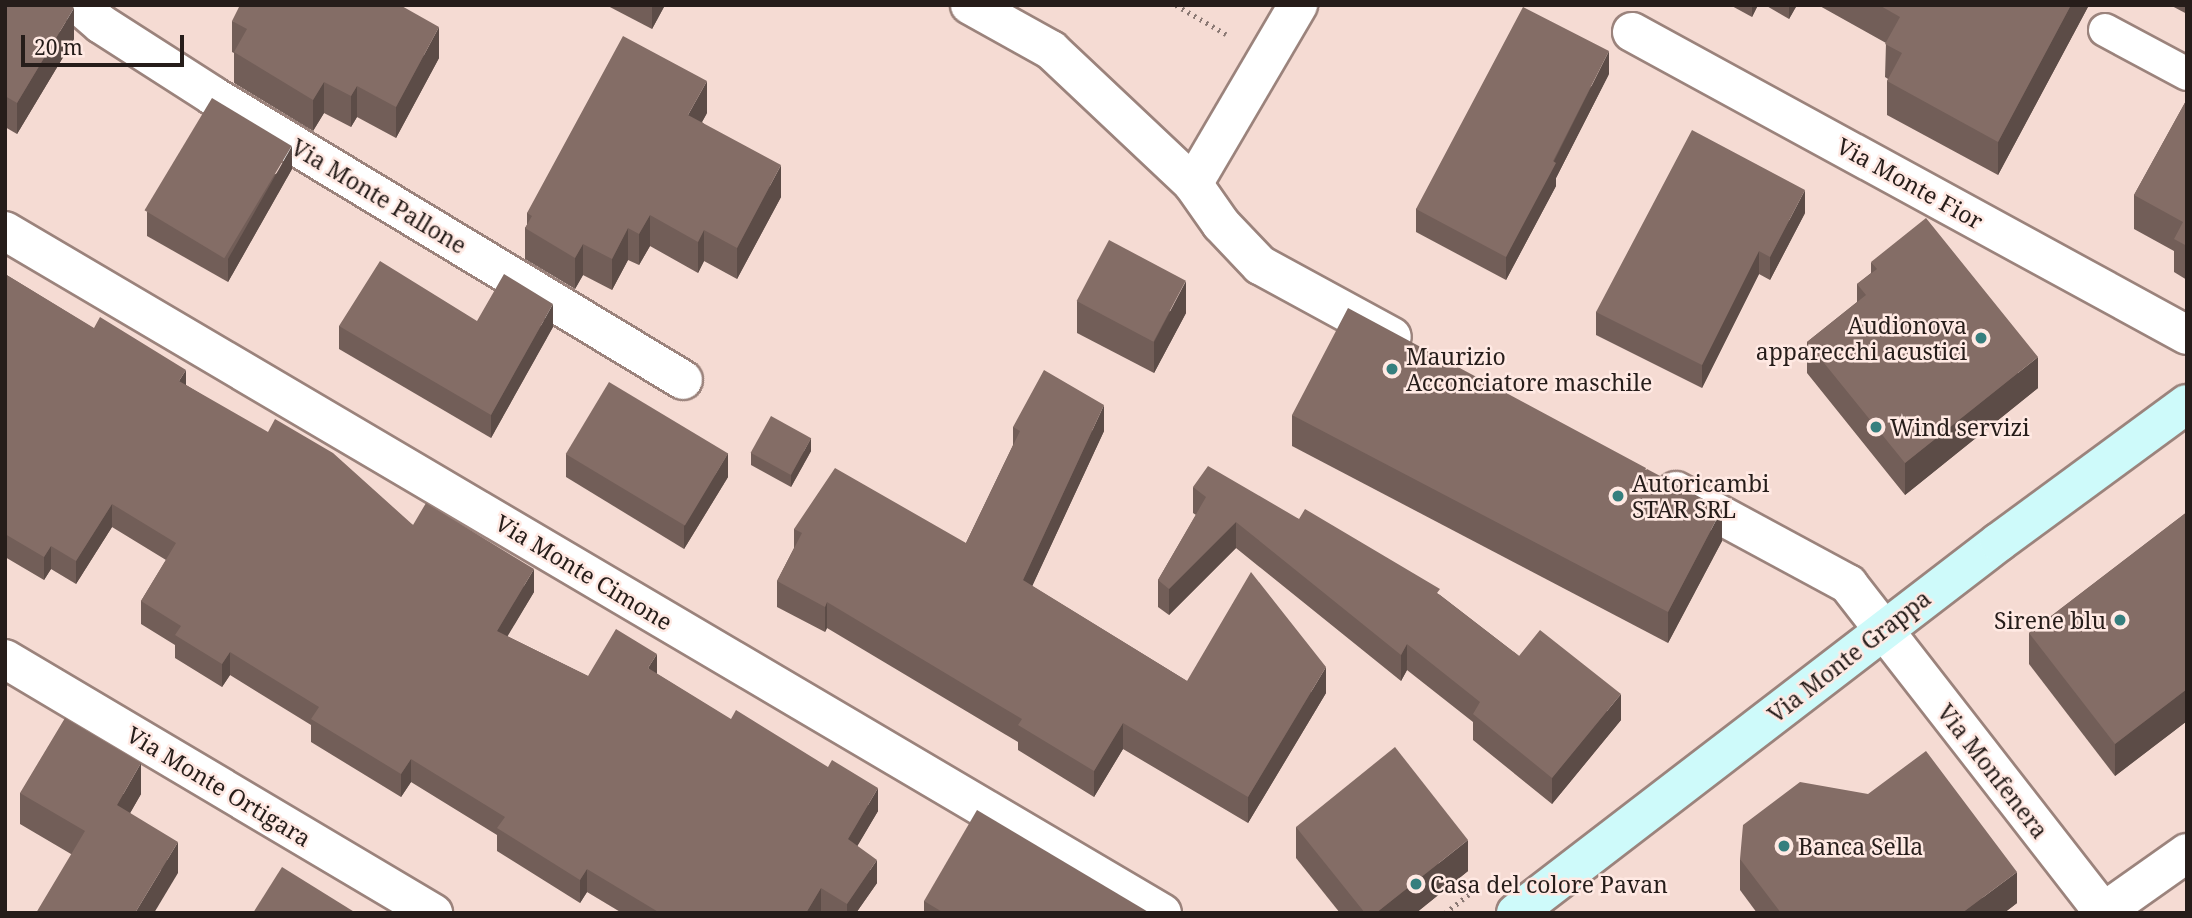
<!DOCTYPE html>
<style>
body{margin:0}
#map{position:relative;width:2192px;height:918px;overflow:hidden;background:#f5dbd3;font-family:"Noto Serif",serif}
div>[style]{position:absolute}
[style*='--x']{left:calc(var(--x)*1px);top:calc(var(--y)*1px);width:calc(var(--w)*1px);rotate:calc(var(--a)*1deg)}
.path>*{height:4.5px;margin-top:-2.25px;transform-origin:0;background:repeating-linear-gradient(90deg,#8b7974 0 2px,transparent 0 7px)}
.roads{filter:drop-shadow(2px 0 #9b837c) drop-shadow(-2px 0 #9b837c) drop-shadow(0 2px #9b837c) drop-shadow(0 -2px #9b837c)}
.service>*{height:32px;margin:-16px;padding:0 16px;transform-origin:16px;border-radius:16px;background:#fff}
.minor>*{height:38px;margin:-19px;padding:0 19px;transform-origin:19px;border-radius:19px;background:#fff}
.secondary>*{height:38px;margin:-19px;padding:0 19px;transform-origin:19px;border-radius:19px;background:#cefafa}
.wall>*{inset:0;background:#725e58}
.shaded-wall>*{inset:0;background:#5c4c47}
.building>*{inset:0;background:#846d66;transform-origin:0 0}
.dots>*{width:19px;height:19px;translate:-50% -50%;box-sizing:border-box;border:4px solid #ffe9e3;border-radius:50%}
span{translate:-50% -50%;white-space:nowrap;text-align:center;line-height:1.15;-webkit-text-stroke:5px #ffe9e3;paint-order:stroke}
.street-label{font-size:23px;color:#261d1a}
.poi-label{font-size:23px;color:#261d1a}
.right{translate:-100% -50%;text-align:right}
.left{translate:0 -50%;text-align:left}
.frame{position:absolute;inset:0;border:7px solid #261d1a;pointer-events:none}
.scale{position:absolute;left:21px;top:35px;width:163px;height:32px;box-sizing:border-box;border:4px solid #261d1a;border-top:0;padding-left:9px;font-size:21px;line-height:24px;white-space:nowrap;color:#261d1a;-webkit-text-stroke:5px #ffe9e3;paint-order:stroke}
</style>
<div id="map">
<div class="path">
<div style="--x:1176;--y:5;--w:58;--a:30.1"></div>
<div style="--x:1445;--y:913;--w:34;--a:-38"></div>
</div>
<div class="roads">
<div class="service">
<div style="--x:2105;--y:30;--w:93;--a:28.2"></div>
</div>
<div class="minor">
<div style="--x:79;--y:5;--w:29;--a:41"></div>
<div style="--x:101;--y:24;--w:133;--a:32.7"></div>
<div style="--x:213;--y:96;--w:549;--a:31.14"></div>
<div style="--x:970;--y:5;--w:93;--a:29.1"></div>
<div style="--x:1051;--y:50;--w:195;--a:43.3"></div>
<div style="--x:1193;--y:184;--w:49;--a:55"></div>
<div style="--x:1221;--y:224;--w:57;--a:46.4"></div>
<div style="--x:1260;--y:265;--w:150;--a:28.6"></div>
<div style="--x:1632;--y:32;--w:632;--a:28.63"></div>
<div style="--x:1193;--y:184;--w:208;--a:-59.6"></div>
<div style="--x:5;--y:231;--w:1343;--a:30.52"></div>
<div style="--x:1676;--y:491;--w:196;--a:28.4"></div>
<div style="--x:1848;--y:584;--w:415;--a:52.1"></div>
<div style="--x:5;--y:659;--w:498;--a:30.7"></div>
<div style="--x:2102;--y:913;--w:104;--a:-35.2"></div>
</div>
<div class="secondary">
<div style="--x:1516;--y:913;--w:609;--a:-37.53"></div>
<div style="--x:1999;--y:542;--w:233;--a:-36.3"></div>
</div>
</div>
<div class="wall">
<div style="clip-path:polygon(5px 5px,74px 39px,17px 134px,5px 127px)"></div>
<div style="clip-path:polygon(606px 5px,665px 5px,652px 29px)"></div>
<div style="clip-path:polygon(1730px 5px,1758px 5px,1752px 17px)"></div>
<div style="clip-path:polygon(1765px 5px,1797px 5px,1789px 19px)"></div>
<div style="clip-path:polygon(1818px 5px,2089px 5px,1998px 175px,1887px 115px,1887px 81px,1888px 79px,1885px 77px,1886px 43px)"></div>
<div style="clip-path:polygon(2170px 5px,2187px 5px,2187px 14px)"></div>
<div style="clip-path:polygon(232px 21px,439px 58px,396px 138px,357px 117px,351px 127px,324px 113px,313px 131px,234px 83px,234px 53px,232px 52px)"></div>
<div style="clip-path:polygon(1609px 74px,1556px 178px,1556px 186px,1506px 280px,1416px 232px,1416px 209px)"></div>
<div style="clip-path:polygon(2187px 99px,2187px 280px,2174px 272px,2174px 251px,2134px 229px,2134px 195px)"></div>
<div style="clip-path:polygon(707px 113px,702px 122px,781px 197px,737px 279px,704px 261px,698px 273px,650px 246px,639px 265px,628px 260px,612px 290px,583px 275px,575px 289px,525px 259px,525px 228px,527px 225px,527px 213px)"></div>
<div style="clip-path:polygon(292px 169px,228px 282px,147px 236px,147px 212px)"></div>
<div style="clip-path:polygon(1805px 213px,1770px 280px,1759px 274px,1702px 388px,1596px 335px,1596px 312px)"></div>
<div style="clip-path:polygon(1871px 262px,2038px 388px,1905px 495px,1807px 373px,1807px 342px,1857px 302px,1857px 284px,1871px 273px)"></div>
<div style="clip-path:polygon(5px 274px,186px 385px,413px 525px,534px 592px,507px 636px,588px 676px,657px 674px,878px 811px,857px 846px,877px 883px,856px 913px,823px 913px,821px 911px,820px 913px,622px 913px,587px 892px,580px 903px,497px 851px,497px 835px,411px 782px,401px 797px,311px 742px,311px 725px,230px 675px,222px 687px,175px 658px,175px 645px,141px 624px,141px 601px,166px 560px,112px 527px,76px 584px,51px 569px,44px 580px,5px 557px)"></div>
<div style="clip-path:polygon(1077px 301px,1186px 313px,1154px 373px,1077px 333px)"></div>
<div style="clip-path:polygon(477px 321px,553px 327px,491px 438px,339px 349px,339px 326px)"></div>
<div style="clip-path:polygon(1292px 415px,1646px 470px,1722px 541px,1668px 643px,1292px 446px)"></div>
<div style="clip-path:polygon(1013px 427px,1104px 431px,1032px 586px,1187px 681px,1326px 693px,1248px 823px,1123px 749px,1094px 797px,1018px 750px,1018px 742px,827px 628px,825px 632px,777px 607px,777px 581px,794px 548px,794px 529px,966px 543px,1013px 445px)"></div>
<div style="clip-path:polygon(811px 451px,791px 487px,751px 465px,751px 453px)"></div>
<div style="clip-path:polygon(566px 454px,728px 477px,684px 549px,566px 477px)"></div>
<div style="clip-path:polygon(1193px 487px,1299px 519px,1440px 595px,1519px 656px,1621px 720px,1552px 804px,1473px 740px,1473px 722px,1407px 670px,1401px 681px,1236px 548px,1169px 615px,1158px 607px,1158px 580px,1196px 515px,1193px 513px)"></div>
<div style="clip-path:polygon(2187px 512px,2187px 721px,2115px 776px,2029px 664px,2029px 633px)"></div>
<div style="clip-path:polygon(20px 793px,141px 794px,130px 813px,178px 873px,71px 854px,20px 824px)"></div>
<div style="clip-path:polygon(1296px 827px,1468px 871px,1416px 913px,1340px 913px,1296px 858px)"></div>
<div style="clip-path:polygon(1740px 859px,2017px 903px,2004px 913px,1757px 913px,1740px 890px)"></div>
<div style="clip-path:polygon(924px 901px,1150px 913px,924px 913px)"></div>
</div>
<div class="shaded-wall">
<div style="clip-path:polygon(652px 5px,665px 5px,652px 29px)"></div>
<div style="clip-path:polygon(1752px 5px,1758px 5px,1752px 17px)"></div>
<div style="clip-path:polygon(1789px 5px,1797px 5px,1789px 19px)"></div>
<div style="clip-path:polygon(2071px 5px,2089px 5px,1998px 175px,1998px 142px)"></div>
<div style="clip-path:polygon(74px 8px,74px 39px,17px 134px,17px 103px)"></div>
<div style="clip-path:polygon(439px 27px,439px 58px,396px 138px,396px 107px)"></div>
<div style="clip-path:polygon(1609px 51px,1609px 74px,1556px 178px,1556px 186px,1506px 280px,1506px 257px)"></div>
<div style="clip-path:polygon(707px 81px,707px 113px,688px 147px,688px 115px)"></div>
<div style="clip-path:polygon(324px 82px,324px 113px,313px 131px,313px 100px)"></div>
<div style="clip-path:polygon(357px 86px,357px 117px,351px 127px,351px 96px)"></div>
<div style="clip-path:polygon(292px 146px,292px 169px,228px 282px,228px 259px)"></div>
<div style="clip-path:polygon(781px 165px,781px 197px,737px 279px,737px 248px)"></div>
<div style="clip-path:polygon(1805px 190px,1805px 213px,1770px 280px,1770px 257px)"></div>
<div style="clip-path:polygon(650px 215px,650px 246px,639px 265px,639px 234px)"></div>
<div style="clip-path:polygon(628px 228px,628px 260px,612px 290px,612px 259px)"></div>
<div style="clip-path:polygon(704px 230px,704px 261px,698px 273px,698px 242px)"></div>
<div style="clip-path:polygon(583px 244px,583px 275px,575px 289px,575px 258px)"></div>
<div style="clip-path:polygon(1759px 251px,1759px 274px,1702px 388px,1702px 365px)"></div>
<div style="clip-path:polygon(1186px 281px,1186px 313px,1154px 373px,1154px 342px)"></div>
<div style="clip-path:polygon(553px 304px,553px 327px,491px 438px,491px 415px)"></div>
<div style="clip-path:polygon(2038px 357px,2038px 388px,1905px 495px,1905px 463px)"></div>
<div style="clip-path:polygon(186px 370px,186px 393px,179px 381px)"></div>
<div style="clip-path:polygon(1104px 405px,1104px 431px,1023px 606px,1023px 580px)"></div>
<div style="clip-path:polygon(811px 438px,811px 451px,791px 487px,791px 475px)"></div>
<div style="clip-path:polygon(728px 453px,728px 477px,684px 549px,684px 526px)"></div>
<div style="clip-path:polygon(112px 504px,112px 527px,76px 584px,76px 561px)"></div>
<div style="clip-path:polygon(1722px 509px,1722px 541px,1668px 643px,1668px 612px)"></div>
<div style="clip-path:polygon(1236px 522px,1236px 548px,1169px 615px,1169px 589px)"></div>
<div style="clip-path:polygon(51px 546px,51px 569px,44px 580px,44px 557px)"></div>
<div style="clip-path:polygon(534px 569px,534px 592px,497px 654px,497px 631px)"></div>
<div style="clip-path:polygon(827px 602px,827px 628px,825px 632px,825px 607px)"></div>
<div style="clip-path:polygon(1407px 644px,1407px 670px,1401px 681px,1401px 655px)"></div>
<div style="clip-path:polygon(230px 652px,230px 675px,222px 687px,222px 664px)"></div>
<div style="clip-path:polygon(657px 654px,657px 677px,648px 668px)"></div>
<div style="clip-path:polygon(1326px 667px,1326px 693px,1248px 823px,1248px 797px)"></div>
<div style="clip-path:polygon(2187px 689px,2187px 721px,2115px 776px,2115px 744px)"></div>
<div style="clip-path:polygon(1621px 694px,1621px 720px,1552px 804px,1552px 778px)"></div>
<div style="clip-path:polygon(1123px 723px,1123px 749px,1094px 797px,1094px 771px)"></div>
<div style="clip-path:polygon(411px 759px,411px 782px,401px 797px,401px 774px)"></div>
<div style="clip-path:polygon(141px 763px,141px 794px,117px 836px,117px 805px)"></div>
<div style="clip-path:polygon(878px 788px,878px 811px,848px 862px,848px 839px)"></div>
<div style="clip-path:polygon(1468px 840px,1468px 871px,1416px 913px,1376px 913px)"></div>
<div style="clip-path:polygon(178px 842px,178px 873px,154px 913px,135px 913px)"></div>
<div style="clip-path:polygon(877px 860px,877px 883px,856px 913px,847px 913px,847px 904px)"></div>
<div style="clip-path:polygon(587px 869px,587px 892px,580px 903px,580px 880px)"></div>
<div style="clip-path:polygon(2017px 872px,2017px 903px,2004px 913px,1962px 913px)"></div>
<div style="clip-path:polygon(821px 888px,821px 911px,820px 913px,806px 913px)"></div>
</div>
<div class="building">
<div style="clip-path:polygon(5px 5px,70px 5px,74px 8px,17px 103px,5px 96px)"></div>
<div style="clip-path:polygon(240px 5px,400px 5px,439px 27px,396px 107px,357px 86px,351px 96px,324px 82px,313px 100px,234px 52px,247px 29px,232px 21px)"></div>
<div style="clip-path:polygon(1879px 5px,2071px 5px,1998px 142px,1887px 81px,1902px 53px,1885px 44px,1900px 17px)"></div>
<div style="clip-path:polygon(1523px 7px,1609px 51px,1553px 161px,1556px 163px,1506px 257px,1416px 209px)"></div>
<div style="clip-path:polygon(623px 36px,707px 81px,688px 115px,781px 165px,737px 248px,704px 230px,698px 242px,650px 215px,639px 234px,628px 228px,612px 259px,583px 244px,575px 258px,525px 228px,532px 216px,527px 213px)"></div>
<div style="left:212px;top:98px;width:93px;height:131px;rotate:31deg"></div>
<div style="clip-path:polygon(2187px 99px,2187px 246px,2174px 239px,2183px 222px,2134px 195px)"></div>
<div style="clip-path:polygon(1692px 130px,1805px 190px,1770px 257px,1759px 251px,1702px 365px,1596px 312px)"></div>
<div style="clip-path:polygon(1926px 218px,2038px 357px,1905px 463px,1807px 342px,1866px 295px,1857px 284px,1877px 269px,1871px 262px)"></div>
<div style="left:1109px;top:240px;width:87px;height:69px;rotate:28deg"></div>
<div style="clip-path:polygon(380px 261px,477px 321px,504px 274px,553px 304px,491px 415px,339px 326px)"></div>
<div style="clip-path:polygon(5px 274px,94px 328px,100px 317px,186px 370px,179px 381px,268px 432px,275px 419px,333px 453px,413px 525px,426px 503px,534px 569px,497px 631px,588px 676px,616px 629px,657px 654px,648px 668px,731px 719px,736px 710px,828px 767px,832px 760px,878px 788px,848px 839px,877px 860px,847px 904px,821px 888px,806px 913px,660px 913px,587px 869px,580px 880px,497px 828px,505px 817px,411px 759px,401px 774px,311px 719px,319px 707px,230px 652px,222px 664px,175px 635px,181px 626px,141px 601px,176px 543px,112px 504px,76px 561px,51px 546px,44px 557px,5px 534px)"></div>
<div style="clip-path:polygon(1348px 308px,1646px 468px,1645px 471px,1647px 469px,1722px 509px,1668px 612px,1292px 415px)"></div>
<div style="clip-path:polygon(1044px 370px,1104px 405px,1023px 580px,1187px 681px,1251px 572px,1326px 667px,1248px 797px,1123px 723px,1094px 771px,1018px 725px,1022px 719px,827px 602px,825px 607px,777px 581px,802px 533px,794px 529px,835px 468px,966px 543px,1020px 431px,1013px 427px)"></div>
<div style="left:609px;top:382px;width:139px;height:84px;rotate:31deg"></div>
<div style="left:771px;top:416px;width:46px;height:42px;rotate:29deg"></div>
<div style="clip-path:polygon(1208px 466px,1299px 519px,1305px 509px,1440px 589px,1437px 593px,1519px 656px,1540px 630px,1621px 694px,1552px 778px,1473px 714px,1480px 702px,1407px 644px,1401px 655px,1236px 522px,1169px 589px,1158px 580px,1206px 497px,1193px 487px)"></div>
<div style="clip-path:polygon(2187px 512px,2187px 689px,2115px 744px,2029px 633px)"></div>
<div style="clip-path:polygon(65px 718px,141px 763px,117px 805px,178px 842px,135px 913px,36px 913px,85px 831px,20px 793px)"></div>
<div style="clip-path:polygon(1395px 747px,1468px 840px,1376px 913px,1365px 913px,1296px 827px)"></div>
<div style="clip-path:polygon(1926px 751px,2017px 872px,1962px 913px,1781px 913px,1740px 859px,1743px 825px,1800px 782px,1868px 794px)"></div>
<div style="clip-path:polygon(977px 810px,1150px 913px,944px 913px,924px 901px)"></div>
<div style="clip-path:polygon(282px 867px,356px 913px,253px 913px)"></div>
</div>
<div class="dots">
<div style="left:1981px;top:338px;background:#367f7e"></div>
<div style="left:1392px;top:369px;background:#367f7e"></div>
<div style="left:1876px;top:427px;background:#367f7e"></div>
<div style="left:1618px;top:496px;background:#367f7e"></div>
<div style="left:2120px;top:620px;background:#367f7e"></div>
<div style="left:1784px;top:846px;background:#367f7e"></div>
<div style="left:1416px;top:884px;background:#367f7e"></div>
</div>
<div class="street-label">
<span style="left:1910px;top:183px;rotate:29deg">Via Monte Fior</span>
<span style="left:379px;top:196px;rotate:31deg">Via Monte Pallone</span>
<span style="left:584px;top:572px;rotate:31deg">Via Monte Cimone</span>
<span style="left:1849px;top:656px;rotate:-38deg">Via Monte Grappa</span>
<span style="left:1993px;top:771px;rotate:52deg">Via Monfenera</span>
<span style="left:219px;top:786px;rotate:31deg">Via Monte Ortigara</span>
</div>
<div class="poi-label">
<span class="right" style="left:1967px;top:338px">Audionova<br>apparecchi acustici</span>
<span class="left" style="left:1406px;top:369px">Maurizio<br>Acconciatore maschile</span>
<span class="left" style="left:1890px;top:427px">Wind servizi</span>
<span class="left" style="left:1632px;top:496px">Autoricambi<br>STAR SRL</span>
<span class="right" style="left:2106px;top:620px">Sirene blu</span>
<span class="left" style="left:1798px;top:846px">Banca Sella</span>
<span class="left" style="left:1430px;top:884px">Casa del colore Pavan</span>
</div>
<div class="frame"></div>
<div class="scale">20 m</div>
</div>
